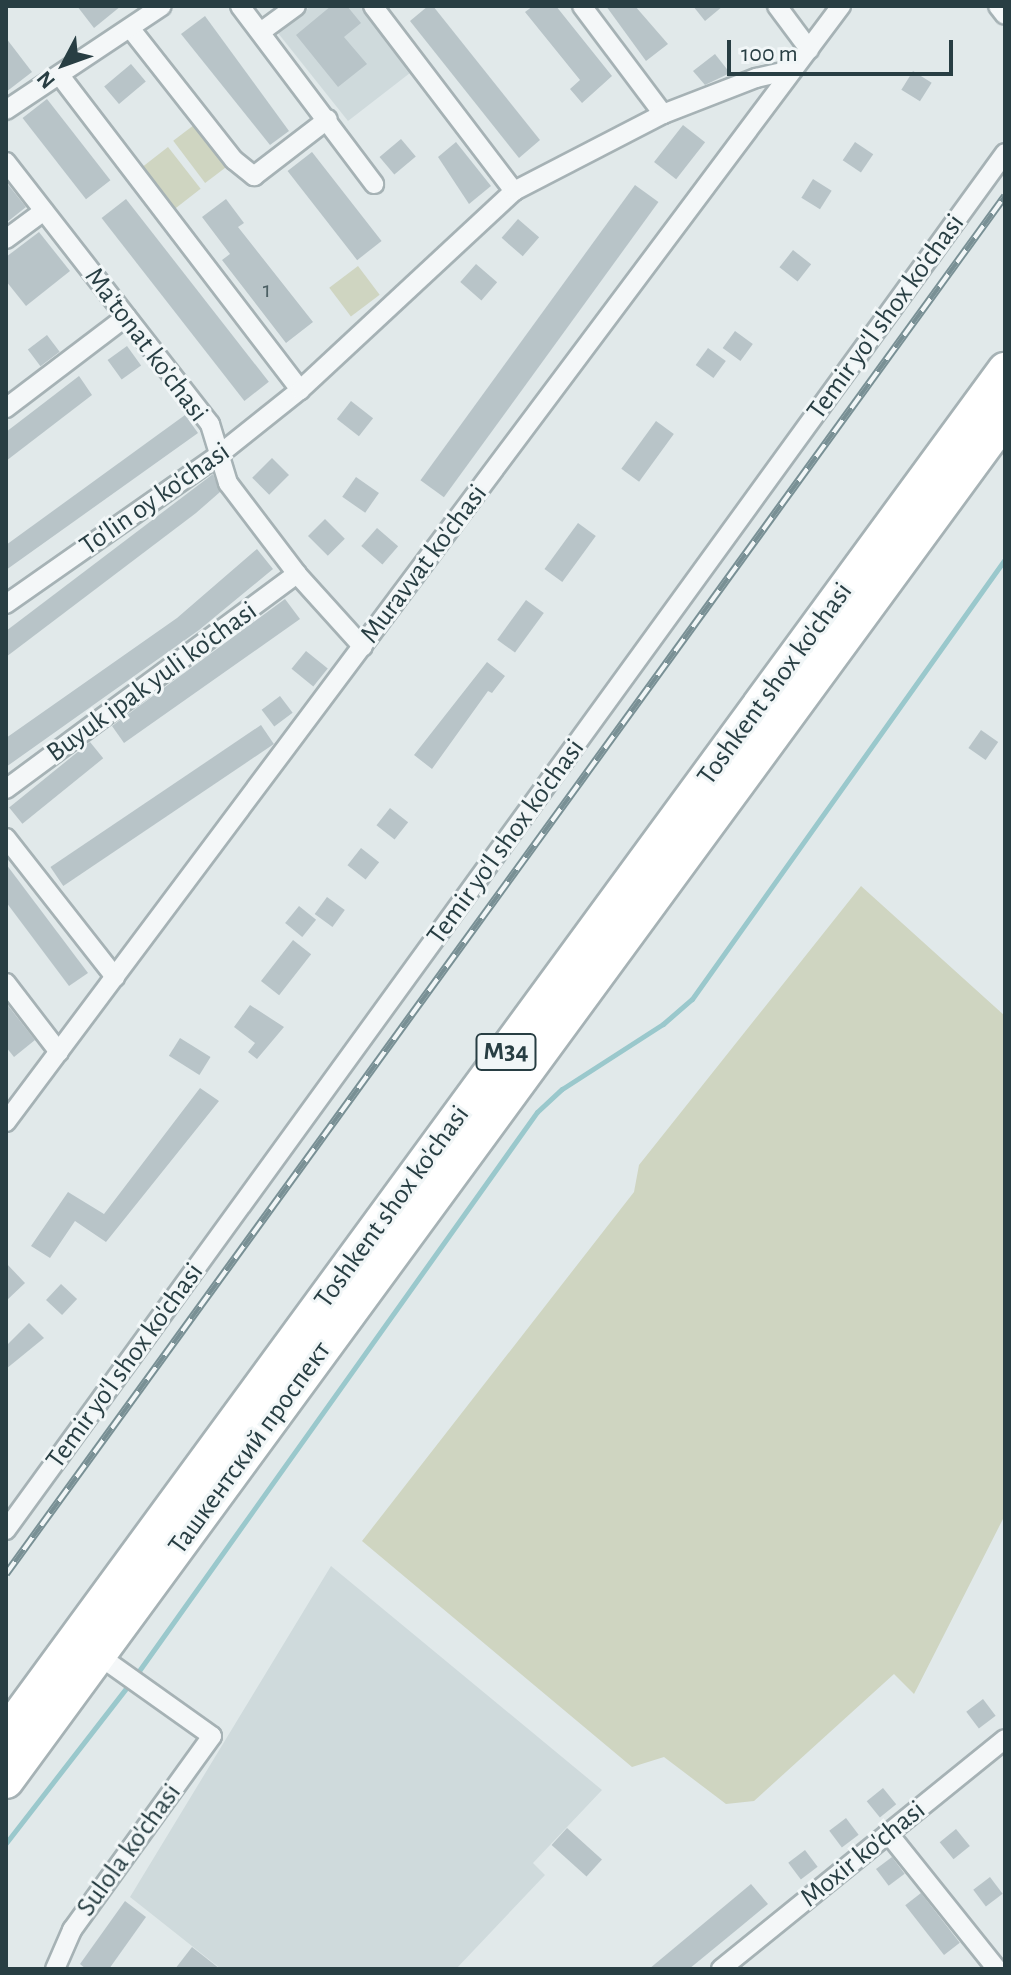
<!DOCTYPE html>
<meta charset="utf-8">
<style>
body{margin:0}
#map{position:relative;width:1011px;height:1975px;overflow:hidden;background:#e1e9ea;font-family:"Alegreya Sans",sans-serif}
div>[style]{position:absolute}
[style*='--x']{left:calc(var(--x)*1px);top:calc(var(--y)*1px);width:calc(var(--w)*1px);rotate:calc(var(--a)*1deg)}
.built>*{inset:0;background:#cfdadc}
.green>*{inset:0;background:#cfd5c1;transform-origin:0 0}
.stream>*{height:5px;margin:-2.5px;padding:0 2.5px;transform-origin:2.5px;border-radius:2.5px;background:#9ac8cc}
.building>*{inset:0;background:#b8c4c8;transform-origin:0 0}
.roads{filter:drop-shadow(2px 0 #a6b2b5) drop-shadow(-2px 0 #a6b2b5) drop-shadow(0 2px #a6b2b5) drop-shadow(0 -2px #a6b2b5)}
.street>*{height:18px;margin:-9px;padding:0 9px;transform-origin:9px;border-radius:9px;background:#f4f7f8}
.highway>*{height:34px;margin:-17px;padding:0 17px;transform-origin:17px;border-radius:17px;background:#fff}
.rail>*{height:8px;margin-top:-4px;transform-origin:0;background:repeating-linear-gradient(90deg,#f1f6f7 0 15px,#799095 0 30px);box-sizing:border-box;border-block:2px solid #799095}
span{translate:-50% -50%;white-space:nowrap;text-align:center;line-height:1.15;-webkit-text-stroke:6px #f1f6f7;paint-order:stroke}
.number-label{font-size:24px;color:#4c6064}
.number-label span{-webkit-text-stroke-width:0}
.shield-label span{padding:2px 6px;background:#f1f6f7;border:2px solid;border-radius:6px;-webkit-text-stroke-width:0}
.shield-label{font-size:26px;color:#283e43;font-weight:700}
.street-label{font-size:28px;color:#283e43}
.frame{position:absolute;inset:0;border:8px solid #283e43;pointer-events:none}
.north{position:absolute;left:24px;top:24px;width:80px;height:80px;-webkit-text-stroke:6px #f1f6f7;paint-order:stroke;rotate:229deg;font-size:22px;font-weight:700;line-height:32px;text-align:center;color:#283e43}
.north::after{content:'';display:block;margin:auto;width:28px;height:36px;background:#283e43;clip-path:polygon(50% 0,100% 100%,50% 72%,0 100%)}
.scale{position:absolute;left:727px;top:40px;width:226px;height:36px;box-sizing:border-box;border:4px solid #283e43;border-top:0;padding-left:10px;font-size:24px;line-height:28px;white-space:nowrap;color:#283e43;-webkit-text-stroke:6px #f1f6f7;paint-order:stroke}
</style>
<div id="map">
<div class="built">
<div style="clip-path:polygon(311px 6px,361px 6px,410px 73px,348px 121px,278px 33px)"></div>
<div style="clip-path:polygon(331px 1566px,602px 1790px,533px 1863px,545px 1875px,456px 1969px,221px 1969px,130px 1897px)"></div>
</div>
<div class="green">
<div style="left:194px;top:125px;width:53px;height:26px;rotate:53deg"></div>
<div style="left:168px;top:147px;width:53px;height:33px;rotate:52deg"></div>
<div style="left:358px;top:266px;width:36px;height:36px;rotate:53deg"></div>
<div style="clip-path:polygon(861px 886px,1005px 1016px,1005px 1515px,914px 1694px,894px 1674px,754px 1801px,726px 1804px,664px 1757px,632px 1767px,362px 1541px,634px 1192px,639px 1165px)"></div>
</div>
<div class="stream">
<div style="--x:136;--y:1675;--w:691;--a:-54.54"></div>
<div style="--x:537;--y:1112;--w:34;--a:-43"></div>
<div style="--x:562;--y:1089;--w:120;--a:-32.8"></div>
<div style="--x:663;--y:1024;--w:38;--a:-41"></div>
<div style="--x:692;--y:999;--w:540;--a:-54.57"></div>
<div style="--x:6;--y:1843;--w:202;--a:-52.2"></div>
</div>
<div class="building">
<div style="clip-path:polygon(77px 6px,121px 6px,94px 28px)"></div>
<div style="clip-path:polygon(331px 6px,347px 6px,361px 23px,344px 37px,367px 64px,338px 87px,296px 35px)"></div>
<div style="clip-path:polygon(428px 6px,433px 6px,540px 140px,519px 158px,410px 21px)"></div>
<div style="clip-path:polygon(533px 6px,556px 6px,612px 76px,582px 103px,570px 89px,580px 80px,525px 12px)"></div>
<div style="clip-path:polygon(606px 6px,635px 6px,668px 44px,646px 61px)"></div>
<div style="clip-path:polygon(693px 6px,723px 6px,705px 21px)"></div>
<div style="clip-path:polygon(205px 16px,289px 131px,270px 145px,181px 34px)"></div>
<div style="clip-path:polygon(6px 38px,32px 72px,6px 92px)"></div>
<div style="clip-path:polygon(715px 54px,730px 73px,705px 85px,693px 71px)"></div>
<div style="left:131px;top:64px;width:23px;height:35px;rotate:50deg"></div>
<div style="left:913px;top:71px;width:22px;height:22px;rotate:32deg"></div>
<div style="left:47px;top:99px;width:103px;height:31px;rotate:52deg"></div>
<div style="left:683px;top:125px;width:28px;height:47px;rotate:38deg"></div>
<div style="left:401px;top:139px;width:23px;height:28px;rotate:50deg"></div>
<div style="clip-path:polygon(456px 142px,491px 186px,469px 204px,438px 157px)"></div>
<div style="left:855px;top:142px;width:22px;height:22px;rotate:34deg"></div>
<div style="left:312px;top:152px;width:113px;height:31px;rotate:52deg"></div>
<div style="left:813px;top:179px;width:22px;height:22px;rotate:32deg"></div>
<div style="clip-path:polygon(6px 182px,26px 207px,6px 223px)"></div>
<div style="left:635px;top:185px;width:29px;height:365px;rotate:36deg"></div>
<div style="left:126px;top:199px;width:232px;height:31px;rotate:52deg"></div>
<div style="clip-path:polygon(226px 199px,244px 223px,238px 227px,313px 322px,286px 343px,222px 260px,230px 254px,202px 217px)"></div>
<div style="left:518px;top:219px;width:28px;height:25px;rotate:41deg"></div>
<div style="clip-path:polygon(39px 232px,70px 271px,26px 306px,6px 281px,6px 257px)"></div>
<div style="left:793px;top:250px;width:23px;height:22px;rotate:38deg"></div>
<div style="left:476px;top:264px;width:28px;height:24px;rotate:41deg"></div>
<div style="left:735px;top:331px;width:22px;height:21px;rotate:36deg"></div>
<div style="left:47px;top:335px;width:21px;height:24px;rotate:53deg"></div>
<div style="left:127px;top:346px;width:24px;height:24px;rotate:54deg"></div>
<div style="left:708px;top:348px;width:22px;height:21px;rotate:36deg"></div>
<div style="clip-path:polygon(79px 376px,92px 395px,6px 461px,6px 432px)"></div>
<div style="left:351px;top:401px;width:28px;height:23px;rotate:38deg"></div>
<div style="clip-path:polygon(185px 415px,198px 433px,6px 570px,6px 545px)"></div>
<div style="left:656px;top:421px;width:22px;height:59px;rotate:36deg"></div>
<div style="left:272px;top:458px;width:24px;height:28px;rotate:45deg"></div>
<div style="clip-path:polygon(213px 474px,220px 492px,196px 513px,6px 657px,6px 631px)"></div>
<div style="left:356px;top:477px;width:28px;height:24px;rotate:35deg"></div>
<div style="left:325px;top:519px;width:28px;height:24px;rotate:45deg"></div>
<div style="left:578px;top:523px;width:22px;height:57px;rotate:36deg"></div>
<div style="left:377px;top:528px;width:28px;height:24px;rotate:41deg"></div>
<div style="clip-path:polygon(257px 549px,273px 569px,199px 630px,6px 767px,6px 738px,177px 618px)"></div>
<div style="clip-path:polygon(285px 599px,300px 619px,124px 743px,112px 726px)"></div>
<div style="left:526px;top:600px;width:22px;height:49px;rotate:36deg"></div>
<div style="left:306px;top:651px;width:28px;height:23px;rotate:39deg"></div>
<div style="clip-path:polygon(487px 662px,505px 676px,492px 693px,488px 691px,432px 769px,414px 755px)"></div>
<div style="left:280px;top:696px;width:21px;height:23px;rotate:53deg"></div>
<div style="left:261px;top:725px;width:23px;height:254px;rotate:56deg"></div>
<div style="left:981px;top:730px;width:21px;height:22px;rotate:35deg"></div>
<div style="left:90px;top:742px;width:21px;height:104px;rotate:51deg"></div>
<div style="left:390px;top:808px;width:23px;height:22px;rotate:38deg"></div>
<div style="left:361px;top:848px;width:23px;height:22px;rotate:38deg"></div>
<div style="clip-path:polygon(6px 864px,88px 973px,69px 986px,6px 902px)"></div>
<div style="left:327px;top:897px;width:22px;height:21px;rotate:36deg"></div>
<div style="left:299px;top:906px;width:22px;height:22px;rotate:39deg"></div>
<div style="left:293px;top:940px;width:23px;height:52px;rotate:38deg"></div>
<div style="clip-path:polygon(6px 1003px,35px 1040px,14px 1057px,6px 1047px)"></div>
<div style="clip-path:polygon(250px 1005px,284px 1027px,257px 1059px,248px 1052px,255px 1043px,234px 1027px)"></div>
<div style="left:180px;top:1038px;width:36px;height:21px;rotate:32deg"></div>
<div style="clip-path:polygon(200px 1088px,219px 1101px,106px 1242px,75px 1221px,50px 1258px,31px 1246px,68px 1192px,104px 1214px)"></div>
<div style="clip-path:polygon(6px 1263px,25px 1283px,6px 1301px)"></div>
<div style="left:61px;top:1284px;width:22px;height:22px;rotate:43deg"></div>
<div style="clip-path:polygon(29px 1323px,44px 1338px,6px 1369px,6px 1346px)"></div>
<div style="left:983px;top:1699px;width:21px;height:21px;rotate:53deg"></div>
<div style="left:883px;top:1788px;width:21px;height:21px;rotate:51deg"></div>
<div style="left:846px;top:1818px;width:21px;height:21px;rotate:53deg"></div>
<div style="left:567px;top:1828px;width:47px;height:23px;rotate:42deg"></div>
<div style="left:956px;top:1829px;width:22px;height:21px;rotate:51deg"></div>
<div style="left:805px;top:1850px;width:21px;height:21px;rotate:53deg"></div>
<div style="left:892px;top:1857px;width:21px;height:20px;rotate:53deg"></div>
<div style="left:990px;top:1877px;width:21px;height:21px;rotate:53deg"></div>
<div style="clip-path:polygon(751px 1884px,768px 1904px,739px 1928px,689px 1969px,649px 1969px)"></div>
<div style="left:921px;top:1893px;width:63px;height:20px;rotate:52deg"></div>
<div style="clip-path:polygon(125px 1901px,146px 1917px,109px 1969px,86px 1969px,80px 1964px)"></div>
<div style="clip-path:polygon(192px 1947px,220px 1969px,175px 1969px)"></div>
</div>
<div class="roads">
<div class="street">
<div style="--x:240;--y:6;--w:223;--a:53"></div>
<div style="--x:373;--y:6;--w:233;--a:52.7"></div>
<div style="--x:582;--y:6;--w:135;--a:53.1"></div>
<div style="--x:777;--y:6;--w:54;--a:53.3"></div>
<div style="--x:998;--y:6;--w:11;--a:52"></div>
<div style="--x:130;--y:28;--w:168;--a:51.8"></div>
<div style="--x:234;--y:160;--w:26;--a:39"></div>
<div style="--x:254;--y:176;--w:93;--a:-37.6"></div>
<div style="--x:262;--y:31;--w:42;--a:-36.3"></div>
<div style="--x:61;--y:77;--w:394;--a:52.6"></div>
<div style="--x:6;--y:110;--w:187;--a:-33.7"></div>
<div style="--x:6;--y:162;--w:332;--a:52.1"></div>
<div style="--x:210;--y:424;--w:62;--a:73"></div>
<div style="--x:228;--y:483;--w:114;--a:52.8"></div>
<div style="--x:297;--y:574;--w:98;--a:47.9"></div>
<div style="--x:6;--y:239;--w:47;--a:-36.4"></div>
<div style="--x:6;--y:408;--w:151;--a:-37.2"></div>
<div style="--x:6;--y:604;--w:256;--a:-35"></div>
<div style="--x:216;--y:457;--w:107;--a:-38.6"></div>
<div style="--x:300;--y:390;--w:292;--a:-42.9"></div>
<div style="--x:514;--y:191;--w:168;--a:-27.3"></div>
<div style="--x:663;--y:114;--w:100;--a:-21.2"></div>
<div style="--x:756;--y:78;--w:37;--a:-13"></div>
<div style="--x:6;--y:789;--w:362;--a:-36.5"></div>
<div style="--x:6;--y:838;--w:177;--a:51.9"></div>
<div style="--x:6;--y:983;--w:87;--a:52.5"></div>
<div style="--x:6;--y:1122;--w:1394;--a:-53.2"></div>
<div style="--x:6;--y:1530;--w:1701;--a:-54.04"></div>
<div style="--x:888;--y:1833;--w:174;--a:51.3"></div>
<div style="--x:55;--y:1969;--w:43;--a:-66.4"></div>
<div style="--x:72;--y:1930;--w:239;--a:-54.2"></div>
<div style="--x:212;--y:1736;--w:140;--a:-144.6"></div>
<div style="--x:721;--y:1969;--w:365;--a:-39"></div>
</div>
<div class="highway">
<div style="--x:6;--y:1734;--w:1691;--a:-53.78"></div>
<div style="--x:6;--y:1781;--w:1690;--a:-53.76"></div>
</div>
</div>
<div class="rail">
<div style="--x:6;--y:1574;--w:1702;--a:-54.06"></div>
</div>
<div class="number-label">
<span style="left:267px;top:291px">1</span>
</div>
<div class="shield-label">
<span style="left:506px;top:1052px">M34</span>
</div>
<div class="street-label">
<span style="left:886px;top:317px;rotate:-54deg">Temir yo'l shox ko'chasi</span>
<span style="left:146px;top:345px;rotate:53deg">Ma'tonat ko'chasi</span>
<span style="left:155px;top:499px;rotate:-35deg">To'lin oy ko'chasi</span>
<span style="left:424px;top:564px;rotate:-53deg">Muravvat ko'chasi</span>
<span style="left:152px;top:682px;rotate:-36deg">Buyuk ipak yuli ko'chasi</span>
<span style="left:775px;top:684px;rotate:-54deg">Toshkent shox ko'chasi</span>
<span style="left:506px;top:842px;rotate:-54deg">Temir yo'l shox ko'chasi</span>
<span style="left:392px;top:1207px;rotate:-54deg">Toshkent shox ko'chasi</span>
<span style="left:125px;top:1366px;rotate:-54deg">Temir yo'l shox ko'chasi</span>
<span style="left:250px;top:1448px;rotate:-54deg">Ташкентский проспект</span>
<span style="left:129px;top:1850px;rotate:-54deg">Sulola ko'chasi</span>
<span style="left:863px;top:1854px;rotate:-39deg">Moxir ko'chasi</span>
</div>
<div class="frame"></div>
<div class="north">N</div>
<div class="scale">100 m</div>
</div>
